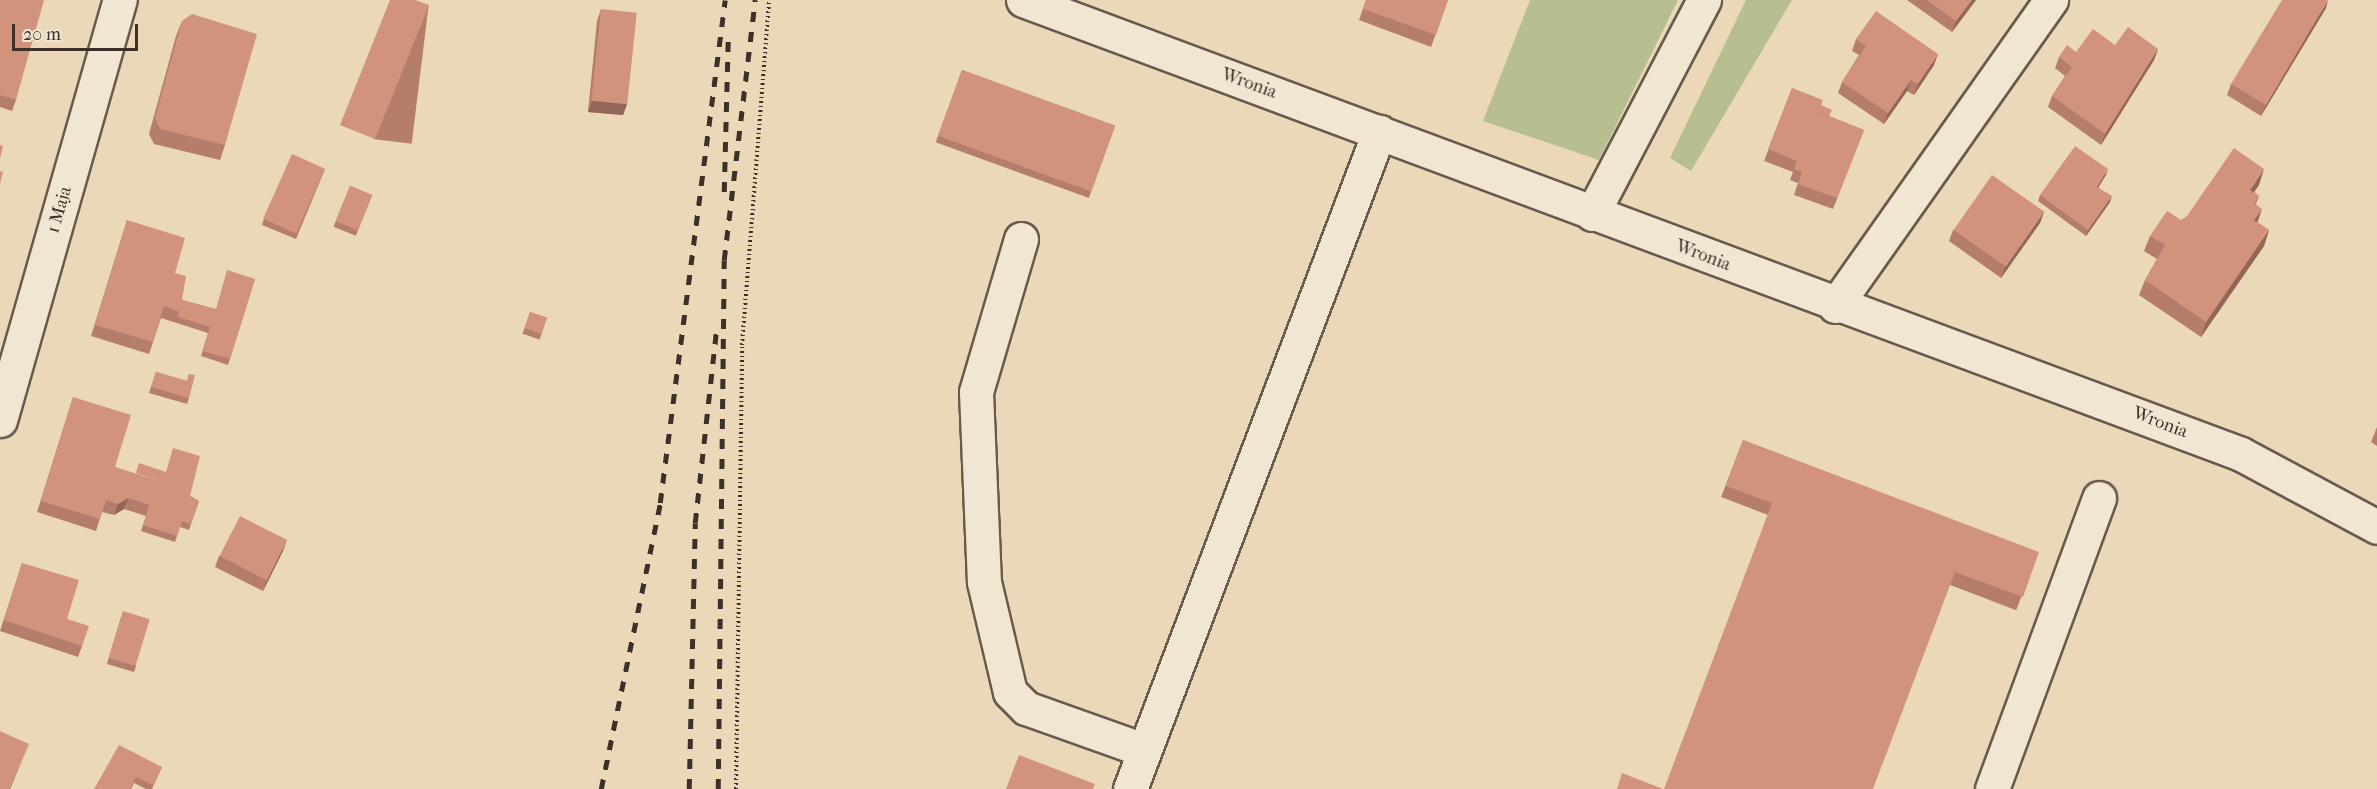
<!DOCTYPE html>
<style>
body{margin:0}
#map{position:relative;width:2377px;height:789px;overflow:hidden;background:#ead8b9;font-family:"IM FELL French Canon",serif}
div>[style]{position:absolute}
[style*='--x']{left:calc(var(--x)*1px);top:calc(var(--y)*1px);width:calc(var(--w)*1px);rotate:calc(var(--a)*1deg)}
.green>*{inset:0;background:#b7be8f}
.path>*{height:4px;margin-top:-2px;transform-origin:0;background:repeating-linear-gradient(90deg,#3c3028 0 1.5px,transparent 0 4.5px)}
.roads{filter:drop-shadow(2px 0 #685a4c) drop-shadow(-2px 0 #685a4c) drop-shadow(0 2px #685a4c) drop-shadow(0 -2px #685a4c)}
.minor>*{height:33px;margin:-16.5px;padding:0 16.5px;transform-origin:16.5px;border-radius:16.5px;background:#f1e6d2}
.rail>*{height:4.5px;margin-top:-2.25px;transform-origin:0;background:repeating-linear-gradient(90deg,#3c3028 0 10px,transparent 0 20px)}
.wall>*{inset:0;background:#b57e6c;transform-origin:0 0}
.shaded-wall>*{inset:0;background:#936758}
.building>*{inset:0;background:#d2937d;transform-origin:0 0}
span{translate:-50% -50%;white-space:nowrap;text-align:center;line-height:1.15;-webkit-text-stroke:5px #f1e6d2;paint-order:stroke}
.street-label{font-size:18px;color:#3c3028}
.scale{position:absolute;left:12px;top:24px;width:126px;height:27px;box-sizing:border-box;border:3px solid #3c3028;border-top:0;padding-left:8px;font-size:18px;line-height:21px;white-space:nowrap;color:#3c3028;-webkit-text-stroke:4px #f1e6d2;paint-order:stroke}
</style>
<div id="map">
<div class="green">
<div style="clip-path:polygon(1530px 0,1678px 0,1599px 160px,1483px 121px)"></div>
<div style="clip-path:polygon(1746px 0,1792px 0,1691px 171px,1670px 158px)"></div>
</div>
<div class="path">
<div style="--x:736;--y:789;--w:444;--a:-89.2"></div>
<div style="--x:742;--y:345;--w:346;--a:-85.5"></div>
</div>
<div class="roads">
<div class="minor">
<div style="--x:1023;--y:0;--w:1300;--a:20.44"></div>
<div style="--x:2241;--y:454;--w:154;--a:28.2"></div>
<div style="--x:1592;--y:214;--w:242;--a:-62.4"></div>
<div style="--x:1021;--y:239;--w:159;--a:106.4"></div>
<div style="--x:976;--y:392;--w:190;--a:87.6"></div>
<div style="--x:984;--y:582;--w:113;--a:76.7"></div>
<div style="--x:1010;--y:692;--w:23;--a:45"></div>
<div style="--x:1026;--y:708;--w:125;--a:19.6"></div>
<div style="--x:1835;--y:306;--w:375;--a:-54.8"></div>
<div style="--x:0;--y:420;--w:437;--a:-74.1"></div>
<div style="--x:1130;--y:789;--w:703;--a:-69.24"></div>
<div style="--x:1992;--y:789;--w:310;--a:-69.8"></div>
</div>
</div>
<div class="rail">
<div style="--x:724;--y:192;--w:156;--a:-88.5"></div>
<div style="--x:601;--y:789;--w:292;--a:-78.3"></div>
<div style="--x:660;--y:503;--w:507;--a:-82.64"></div>
<div style="--x:689;--y:789;--w:266;--a:-88.7"></div>
<div style="--x:695;--y:523;--w:192;--a:-83.7"></div>
<div style="--x:718;--y:789;--w:529;--a:-89.35"></div>
<div style="--x:724;--y:260;--w:262;--a:-83.2"></div>
</div>
<div class="wall">
<div style="clip-path:polygon(0 0,16px 100px,12px 111px,0 107px)"></div>
<div style="left:390px;top:0;width:39px;height:140px;rotate:7deg"></div>
<div style="clip-path:polygon(1366px 0,1448px 0,1431px 47px,1359px 20px)"></div>
<div style="clip-path:polygon(1907px 0,1976px 0,1952px 32px)"></div>
<div style="clip-path:polygon(2326px 8px,2261px 116px,2227px 95px,2231px 84px)"></div>
<div style="clip-path:polygon(601px 9px,627px 104px,623px 115px,588px 112px,597px 21px)"></div>
<div style="clip-path:polygon(182px 21px,225px 145px,220px 160px,154px 144px,149px 134px,176px 36px)"></div>
<div style="clip-path:polygon(1856px 39px,1934px 65px,1914px 95px,1907px 91px,1884px 124px,1838px 93px,1842px 82px,1859px 55px,1852px 51px)"></div>
<div style="clip-path:polygon(2115px 45px,2158px 49px,2154px 60px,2101px 145px,2048px 107px,2052px 96px,2065px 76px,2055px 68px,2059px 57px)"></div>
<div style="left:962px;top:70px;width:163px;height:77px;rotate:20deg"></div>
<div style="clip-path:polygon(1792px 88px,1821px 105px,1829px 116px,1864px 130px,1833px 209px,1794px 195px,1798px 183px,1790px 180px,1793px 172px,1764px 161px)"></div>
<div style="clip-path:polygon(325px 169px,296px 239px,262px 225px,264px 219px)"></div>
<div style="clip-path:polygon(2106px 175px,2098px 187px,2110px 202px,2086px 236px,2038px 201px,2040px 195px)"></div>
<div style="clip-path:polygon(2259px 185px,2254px 192px,2259px 196px,2256px 204px,2257px 222px,2269px 230px,2264px 246px,2201px 337px,2139px 295px,2145px 280px,2157px 259px,2144px 251px,2150px 236px)"></div>
<div style="left:350px;top:186px;width:24px;height:44px;rotate:22deg"></div>
<div style="clip-path:polygon(2044px 212px,2040px 223px,2001px 278px,1949px 241px,1953px 230px)"></div>
<div style="clip-path:polygon(127px 220px,175px 273px,182px 300px,215px 309px,255px 279px,228px 365px,201px 356px,208px 333px,161px 318px,149px 354px,91px 336px)"></div>
<div style="left:530px;top:312px;width:18px;height:23px;rotate:19deg"></div>
<div style="clip-path:polygon(156px 372px,187px 381px,189px 374px,189px 398px,187px 404px,149px 393px)"></div>
<div style="clip-path:polygon(73px 397px,115px 467px,190px 496px,199px 501px,189px 530px,180px 527px,175px 542px,141px 531px,146px 516px,124px 509px,114px 515px,102px 512px,96px 531px,37px 512px)"></div>
<div style="clip-path:polygon(2377px 427px,2377px 446px,2371px 442px)"></div>
<div style="left:1743px;top:440px;width:316px;height:61px;rotate:21deg"></div>
<div style="clip-path:polygon(283px 551px,263px 591px,215px 567px,219px 556px)"></div>
<div style="clip-path:polygon(22px 563px,67px 619px,82px 646px,78px 657px,0 631px)"></div>
<div style="clip-path:polygon(121px 617px,136px 666px,134px 672px,107px 664px)"></div>
<div style="clip-path:polygon(162px 767px,152px 789px,146px 789px,134px 783px,131px 789px,94px 789px)"></div>
</div>
<div class="shaded-wall">
<div style="clip-path:polygon(1972px 0,1976px 0,1952px 32px,1956px 21px)"></div>
<div style="clip-path:polygon(2328px 0,2326px 8px,2261px 116px,2266px 105px)"></div>
<div style="clip-path:polygon(2158px 49px,2154px 60px,2101px 145px,2105px 134px)"></div>
<div style="clip-path:polygon(1938px 54px,1934px 65px,1914px 95px,1918px 84px)"></div>
<div style="clip-path:polygon(1911px 80px,1907px 91px,1884px 124px,1888px 113px)"></div>
<div style="clip-path:polygon(592px 101px,627px 104px,623px 115px,588px 112px)"></div>
<div style="clip-path:polygon(2108px 169px,2106px 175px,2095px 193px,2097px 187px)"></div>
<div style="clip-path:polygon(2264px 169px,2259px 185px,2245px 205px,2250px 190px)"></div>
<div style="clip-path:polygon(2112px 196px,2110px 202px,2086px 236px,2088px 230px)"></div>
<div style="clip-path:polygon(2262px 209px,2257px 224px,2254px 220px)"></div>
<div style="clip-path:polygon(2044px 212px,2040px 223px,2001px 278px,2005px 267px)"></div>
<div style="clip-path:polygon(2269px 230px,2264px 246px,2201px 337px,2206px 322px)"></div>
<div style="clip-path:polygon(128px 498px,124px 509px,114px 515px,118px 504px)"></div>
<div style="clip-path:polygon(287px 540px,283px 551px,263px 591px,267px 580px)"></div>
<div style="clip-path:polygon(29px 744px,10px 789px,9px 789px)"></div>
</div>
<div class="building">
<div style="clip-path:polygon(0 0,44px 0,16px 100px,0 95px)"></div>
<div style="clip-path:polygon(390px 0,415px 0,429px 5px,375px 139px,340px 125px)"></div>
<div style="clip-path:polygon(1366px 0,1448px 0,1436px 35px,1363px 9px)"></div>
<div style="clip-path:polygon(1927px 0,1972px 0,1956px 21px)"></div>
<div style="clip-path:polygon(2282px 0,2328px 0,2266px 105px,2231px 84px)"></div>
<div style="left:601px;top:9px;width:36px;height:92px;rotate:6deg"></div>
<div style="clip-path:polygon(1876px 11px,1938px 54px,1918px 84px,1911px 80px,1888px 113px,1842px 82px,1866px 46px,1856px 39px)"></div>
<div style="clip-path:polygon(192px 14px,257px 34px,225px 145px,160px 129px,155px 118px,182px 21px)"></div>
<div style="clip-path:polygon(2128px 27px,2158px 49px,2105px 134px,2052px 96px,2072px 67px,2059px 57px,2067px 45px,2076px 52px,2093px 29px,2115px 45px)"></div>
<div style="left:962px;top:70px;width:163px;height:70px;rotate:20deg"></div>
<div style="clip-path:polygon(1792px 88px,1823px 100px,1818px 112px,1864px 130px,1837px 198px,1798px 184px,1802px 172px,1794px 169px,1797px 161px,1768px 149px)"></div>
<div style="clip-path:polygon(1821px 105px,1832px 110px,1829px 116px,1818px 112px)"></div>
<div style="clip-path:polygon(0 145px,3px 146px,0 159px)"></div>
<div style="clip-path:polygon(2075px 146px,2108px 169px,2097px 187px,2112px 196px,2088px 230px,2040px 195px)"></div>
<div style="clip-path:polygon(2234px 148px,2264px 169px,2250px 190px,2259px 196px,2254px 203px,2262px 209px,2254px 220px,2269px 230px,2206px 322px,2145px 280px,2165px 245px,2150px 236px,2167px 211px,2181px 220px,2187px 216px)"></div>
<div style="left:292px;top:154px;width:36px;height:71px;rotate:24deg"></div>
<div style="clip-path:polygon(0 171px,3px 172px,0 184px)"></div>
<div style="left:1992px;top:175px;width:64px;height:67px;rotate:35deg"></div>
<div style="left:350px;top:186px;width:24px;height:38px;rotate:22deg"></div>
<div style="clip-path:polygon(127px 220px,185px 238px,175px 273px,186px 276px,180px 312px,164px 306px,153px 342px,95px 325px)"></div>
<div style="clip-path:polygon(227px 270px,255px 279px,230px 359px,203px 351px,210px 327px,178px 317px,182px 300px,216px 309px)"></div>
<div style="left:530px;top:312px;width:18px;height:17px;rotate:19deg"></div>
<div style="clip-path:polygon(156px 372px,187px 381px,189px 374px,195px 375px,189px 398px,151px 387px)"></div>
<div style="clip-path:polygon(73px 397px,131px 415px,115px 467px,157px 480px,150px 505px,128px 498px,118px 504px,106px 500px,100px 519px,41px 501px)"></div>
<div style="clip-path:polygon(1743px 440px,2039px 552px,2023px 597px,1955px 572px,1873px 789px,1664px 789px,1772px 503px,1726px 486px)"></div>
<div style="clip-path:polygon(173px 448px,200px 456px,190px 496px,199px 501px,191px 524px,182px 521px,177px 536px,143px 525px,157px 480px,136px 473px,139px 463px,166px 472px)"></div>
<div style="left:240px;top:516px;width:53px;height:45px;rotate:27deg"></div>
<div style="clip-path:polygon(22px 563px,79px 580px,67px 619px,89px 626px,82px 646px,4px 620px)"></div>
<div style="left:123px;top:611px;width:28px;height:49px;rotate:17deg"></div>
<div style="clip-path:polygon(0 731px,29px 744px,9px 789px,0 789px)"></div>
<div style="clip-path:polygon(119px 745px,162px 767px,153px 785px,136px 777px,130px 789px,94px 789px)"></div>
<div style="clip-path:polygon(1019px 755px,1095px 784px,1093px 789px,1006px 789px)"></div>
<div style="clip-path:polygon(1622px 773px,1663px 789px,1617px 789px)"></div>
</div>
<div class="street-label">
<span style="left:1249px;top:84px;rotate:20deg">Wronia</span>
<span style="left:60px;top:210px;rotate:-74deg">1 Maja</span>
<span style="left:1703px;top:256px;rotate:21deg">Wronia</span>
<span style="left:2160px;top:423px;rotate:21deg">Wronia</span>
</div>
<div class="scale">20 m</div>
</div>
